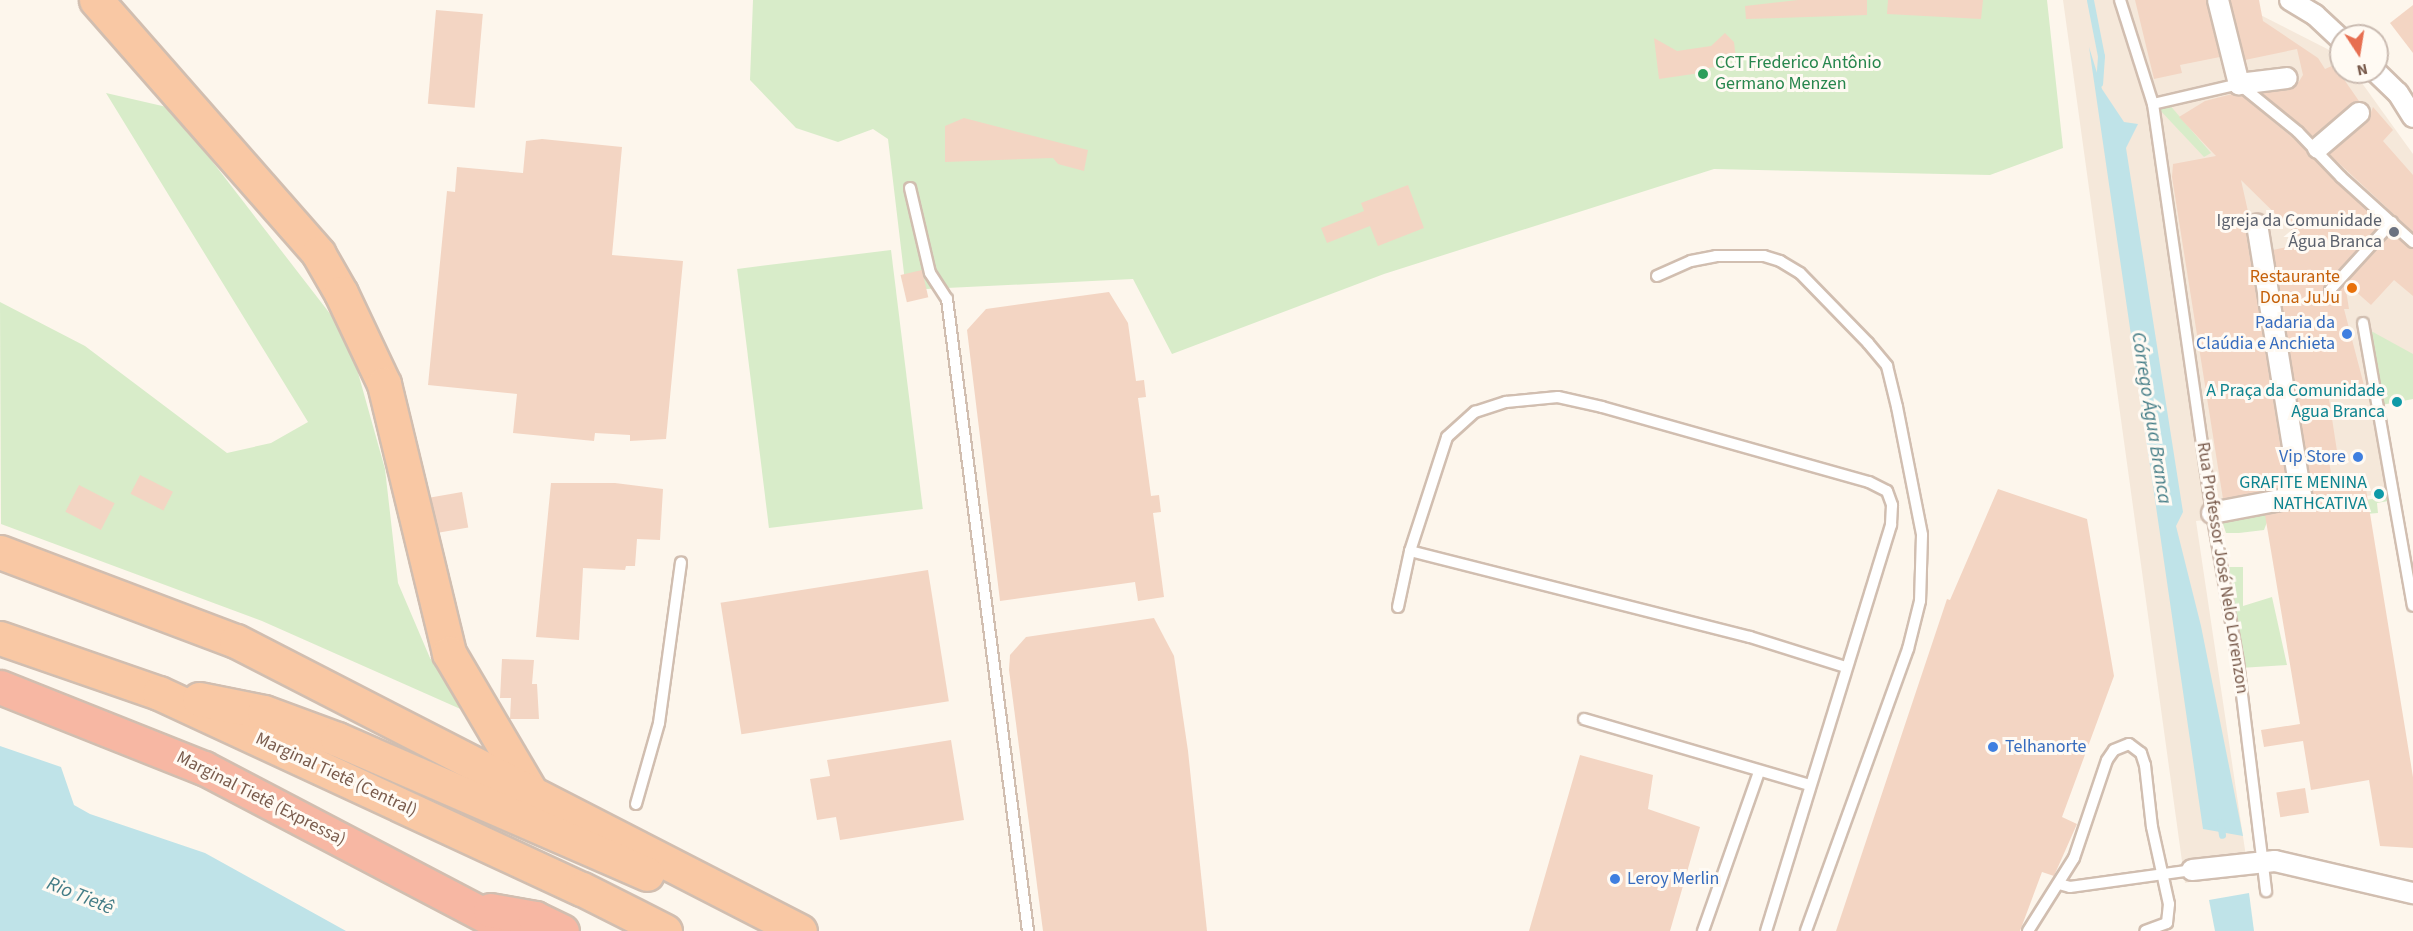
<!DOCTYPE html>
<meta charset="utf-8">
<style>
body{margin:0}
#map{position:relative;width:2413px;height:931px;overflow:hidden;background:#fdf6ec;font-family:"Source Sans 3",sans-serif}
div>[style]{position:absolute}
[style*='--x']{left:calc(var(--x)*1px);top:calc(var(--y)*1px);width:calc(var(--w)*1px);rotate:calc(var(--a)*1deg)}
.residential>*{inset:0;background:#f5e8da}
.green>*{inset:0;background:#d8ecc9;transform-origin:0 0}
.water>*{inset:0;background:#bfe3e8}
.stream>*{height:7px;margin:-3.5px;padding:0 3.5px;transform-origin:3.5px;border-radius:3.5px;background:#bfe3e8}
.building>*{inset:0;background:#f3d5c3;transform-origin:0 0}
.roads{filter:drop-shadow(2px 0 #d1beb0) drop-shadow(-2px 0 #d1beb0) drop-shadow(0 2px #d1beb0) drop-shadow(0 -2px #d1beb0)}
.service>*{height:10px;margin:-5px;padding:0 5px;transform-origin:5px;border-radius:5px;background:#fff}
.minor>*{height:20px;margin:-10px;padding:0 10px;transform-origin:10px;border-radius:10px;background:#fff}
.trunk>*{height:33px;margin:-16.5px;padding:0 16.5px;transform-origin:16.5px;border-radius:16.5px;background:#f9c8a4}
.motorway>*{height:33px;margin:-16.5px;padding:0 16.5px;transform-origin:16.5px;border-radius:16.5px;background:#f7b7a3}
.dots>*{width:16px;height:16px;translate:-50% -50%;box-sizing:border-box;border:3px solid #fffaf3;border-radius:50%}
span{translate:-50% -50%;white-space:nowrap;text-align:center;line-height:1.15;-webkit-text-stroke:6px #fffaf3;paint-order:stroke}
.leisure-label{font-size:18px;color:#27864d}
.left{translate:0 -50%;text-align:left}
.worship-label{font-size:18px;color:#5b616d}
.right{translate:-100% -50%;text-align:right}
.food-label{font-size:18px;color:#c56008}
.shop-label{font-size:18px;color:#366cbe}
.culture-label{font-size:18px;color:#0d838f}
.street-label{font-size:18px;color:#7a5c4d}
.water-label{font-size:20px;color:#437c86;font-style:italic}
.north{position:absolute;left:2329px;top:24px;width:60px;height:60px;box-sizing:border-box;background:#fffaf3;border:2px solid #cabbb1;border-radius:50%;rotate:168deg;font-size:16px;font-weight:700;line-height:24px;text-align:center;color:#7a5c4d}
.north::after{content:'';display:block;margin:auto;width:21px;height:27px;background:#e76f51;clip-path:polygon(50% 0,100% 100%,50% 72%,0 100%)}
</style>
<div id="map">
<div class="residential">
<div style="clip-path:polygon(2063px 0,2231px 0,2341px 56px,2341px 72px,2354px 72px,2413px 154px,2413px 394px,2363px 355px,2386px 493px,2316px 504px,2309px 515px,2297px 509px,2196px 521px,2248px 870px,2185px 883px)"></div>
</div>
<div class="green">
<div style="clip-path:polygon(753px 0,2047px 0,2063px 148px,1990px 175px,1714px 169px,1384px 274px,1172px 354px,1133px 279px,906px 290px,888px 139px,873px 129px,838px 142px,796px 128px,750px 80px)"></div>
<div style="clip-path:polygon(106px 93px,171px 108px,348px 337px,385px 469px,398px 583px,430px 658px,465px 711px,262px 621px,1px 524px,0 302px,85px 346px,227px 453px,271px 443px,308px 422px)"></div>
<div style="clip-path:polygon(2168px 103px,2211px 153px,2204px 157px,2158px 108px)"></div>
<div style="left:891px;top:250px;width:261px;height:155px;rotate:83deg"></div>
<div style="clip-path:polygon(2362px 326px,2413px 354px,2413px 399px,2371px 407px)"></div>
<div style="clip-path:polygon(2394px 495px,2394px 500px,2377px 503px,2378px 513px,2267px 522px,2264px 530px,2239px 533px,2226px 533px,2222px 521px,2303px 498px,2320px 508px)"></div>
<div style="clip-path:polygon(2225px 567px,2243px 567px,2243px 606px,2272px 597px,2287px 665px,2240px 668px)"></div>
</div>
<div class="water">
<div style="clip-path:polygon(2089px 47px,2102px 89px,2124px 122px,2138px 124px,2126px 148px,2183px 512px,2176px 526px,2201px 626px,2243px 836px,2203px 829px)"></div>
<div style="clip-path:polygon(0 746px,61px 767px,74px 805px,90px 814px,205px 853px,346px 931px,0 931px)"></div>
<div style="clip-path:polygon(2249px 893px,2254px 931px,2215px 931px,2209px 900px)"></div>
</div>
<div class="stream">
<div style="--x:2090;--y:0;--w:57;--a:78.9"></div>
<div style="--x:2101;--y:56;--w:27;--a:94"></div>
<div style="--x:2220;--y:822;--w:13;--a:81"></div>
</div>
<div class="building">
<div style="clip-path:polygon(1798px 0,1867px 0,1867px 15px,1746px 19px,1745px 6px)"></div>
<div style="clip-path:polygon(1888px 0,1983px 0,1981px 19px,1887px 14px)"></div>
<div style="clip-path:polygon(2135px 0,2206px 0,2220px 57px,2180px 65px,2182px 73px,2154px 79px)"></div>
<div style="clip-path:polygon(2230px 0,2259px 0,2263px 21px,2318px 58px,2325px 69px,2334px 65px,2359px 101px,2313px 137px,2262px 93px,2289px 90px,2298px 83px,2303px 75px,2297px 49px,2245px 60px)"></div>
<div style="clip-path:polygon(2413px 5px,2413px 53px,2390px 23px)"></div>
<div style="left:436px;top:10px;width:47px;height:94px;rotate:5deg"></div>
<div style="clip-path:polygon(1725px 33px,1734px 42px,1736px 59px,1715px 61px,1716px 67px,1700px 69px,1700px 73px,1659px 79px,1654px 38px,1677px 51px,1711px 46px)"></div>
<div style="clip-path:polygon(2232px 94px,2242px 96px,2293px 138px,2381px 223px,2323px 288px,2325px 295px,2332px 297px,2345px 284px,2349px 309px,2344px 309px,2366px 393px,2329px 399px,2337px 451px,2328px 453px,2333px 488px,2365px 483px,2413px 777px,2413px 848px,2380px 846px,2369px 780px,2311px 790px,2303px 741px,2264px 747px,2261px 730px,2300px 724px,2265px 515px,2304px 508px,2312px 500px,2273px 250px,2305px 243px,2241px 180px,2249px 216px,2245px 227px,2287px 486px,2223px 499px,2172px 177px,2173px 164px,2216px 156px,2179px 117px,2205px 101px)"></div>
<div style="clip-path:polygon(2373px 107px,2393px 130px,2383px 141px,2413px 175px,2413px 232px,2329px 154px,2367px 122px)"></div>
<div style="clip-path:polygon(964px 118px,1088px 150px,1084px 171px,1058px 164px,1053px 158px,945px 162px,945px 126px)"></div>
<div style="clip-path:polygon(542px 139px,622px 147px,612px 255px,683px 261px,666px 439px,630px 441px,630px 435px,595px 433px,594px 441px,513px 433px,517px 394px,428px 385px,447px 191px,455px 192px,457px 167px,523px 173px,526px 141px)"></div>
<div style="clip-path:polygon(1408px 185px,1424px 228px,1378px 246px,1370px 226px,1327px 243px,1321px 228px,1364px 211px,1361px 203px)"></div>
<div style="clip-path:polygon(2392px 233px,2413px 249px,2413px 296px,2394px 280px,2371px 305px,2346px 283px)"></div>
<div style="left:922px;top:270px;width:28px;height:22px;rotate:77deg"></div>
<div style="clip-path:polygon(1109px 292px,1128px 323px,1136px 381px,1144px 380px,1146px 397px,1138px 398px,1151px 496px,1159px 495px,1161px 512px,1153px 513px,1164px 597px,1138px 601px,1135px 582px,1000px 601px,967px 330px,986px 309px)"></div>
<div style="left:140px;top:475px;width:37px;height:21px;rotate:27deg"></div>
<div style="clip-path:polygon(551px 483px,615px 483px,663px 489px,660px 540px,637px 539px,635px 566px,626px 566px,625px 570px,583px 568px,579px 640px,536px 637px)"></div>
<div style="left:79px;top:485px;width:40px;height:30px;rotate:27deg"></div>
<div style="clip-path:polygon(1998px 489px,2087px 519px,2114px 676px,2062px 817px,2077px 824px,2054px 876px,2042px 872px,2020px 931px,1836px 931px,1947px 599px,1950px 600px)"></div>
<div style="left:462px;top:492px;width:36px;height:32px;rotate:80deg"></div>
<div style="left:928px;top:570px;width:133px;height:210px;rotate:81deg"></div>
<div style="clip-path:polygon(1154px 618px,1174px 656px,1188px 751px,1207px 931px,1043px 931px,1009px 670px,1010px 655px,1026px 637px)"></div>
<div style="clip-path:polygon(502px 659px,534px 660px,532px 684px,537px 684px,539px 719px,510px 719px,511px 698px,500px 698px)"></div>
<div style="clip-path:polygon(951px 740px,964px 820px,840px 840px,836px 817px,817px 820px,810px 779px,830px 776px,827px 760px)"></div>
<div style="clip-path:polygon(1580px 755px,1653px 775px,1648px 809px,1700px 827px,1670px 931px,1529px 931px)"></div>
<div style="left:2305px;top:788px;width:25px;height:29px;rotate:81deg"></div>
</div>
<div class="roads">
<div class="service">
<div style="--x:2120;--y:0;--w:109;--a:72.4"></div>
<div style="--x:2153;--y:104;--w:413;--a:81.8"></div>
<div style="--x:2212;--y:513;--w:151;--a:80.1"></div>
<div style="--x:2238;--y:662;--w:231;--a:83"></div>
<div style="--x:2153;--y:104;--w:88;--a:-13.1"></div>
<div style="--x:2239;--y:84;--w:76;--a:39.1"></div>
<div style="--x:2298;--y:132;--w:62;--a:46.3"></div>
<div style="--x:2341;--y:177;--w:97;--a:42.1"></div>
<div style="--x:910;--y:188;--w:87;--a:76.8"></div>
<div style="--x:930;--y:273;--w:31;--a:57"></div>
<div style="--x:947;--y:299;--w:637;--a:82.7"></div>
<div style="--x:1657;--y:276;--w:37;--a:-24"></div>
<div style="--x:1691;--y:261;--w:25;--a:-11"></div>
<div style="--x:1716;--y:256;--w:48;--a:0"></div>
<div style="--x:1764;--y:256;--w:17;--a:17"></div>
<div style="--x:1780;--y:261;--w:23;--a:31"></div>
<div style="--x:1800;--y:273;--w:98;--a:45.8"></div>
<div style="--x:1868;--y:343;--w:30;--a:50"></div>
<div style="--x:1887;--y:366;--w:42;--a:76.3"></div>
<div style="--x:1897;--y:407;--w:130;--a:78.9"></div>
<div style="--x:1922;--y:535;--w:66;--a:91.7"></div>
<div style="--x:1920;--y:601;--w:49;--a:104"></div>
<div style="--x:1908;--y:649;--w:300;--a:109.9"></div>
<div style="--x:2330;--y:290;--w:92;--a:-47.6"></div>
<div style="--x:2363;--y:323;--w:287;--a:80"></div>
<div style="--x:1410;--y:551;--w:351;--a:14.2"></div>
<div style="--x:1750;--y:637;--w:101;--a:17.4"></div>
<div style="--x:1398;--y:607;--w:57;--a:-77.9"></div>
<div style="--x:1410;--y:551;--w:120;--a:-72"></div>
<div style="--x:1447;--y:437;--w:38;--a:-42"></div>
<div style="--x:1475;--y:412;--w:33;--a:-18"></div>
<div style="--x:1506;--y:402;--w:52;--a:-5.5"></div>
<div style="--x:1558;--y:397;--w:45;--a:12.8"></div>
<div style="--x:1602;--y:407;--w:277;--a:15.7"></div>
<div style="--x:1869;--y:482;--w:20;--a:27"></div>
<div style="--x:1887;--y:491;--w:15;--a:70"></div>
<div style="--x:1892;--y:505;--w:20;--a:93"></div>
<div style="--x:1891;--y:525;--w:425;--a:107.1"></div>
<div style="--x:1584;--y:719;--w:234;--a:16.3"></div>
<div style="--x:636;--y:804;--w:84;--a:-74.1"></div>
<div style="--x:659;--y:723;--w:162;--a:-82.2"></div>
<div style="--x:2059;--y:884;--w:11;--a:15"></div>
<div style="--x:2070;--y:887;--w:123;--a:-7.9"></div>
<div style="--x:1703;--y:931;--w:169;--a:-70.6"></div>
<div style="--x:2028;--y:931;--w:86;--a:-57.8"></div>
<div style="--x:2074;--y:858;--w:103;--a:-71.4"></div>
<div style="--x:2107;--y:760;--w:12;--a:-55"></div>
<div style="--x:2114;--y:750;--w:16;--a:-22"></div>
<div style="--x:2129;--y:744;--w:15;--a:37"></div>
<div style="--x:2141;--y:753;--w:13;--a:72"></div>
<div style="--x:2145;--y:765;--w:62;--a:83.6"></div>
<div style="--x:2152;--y:827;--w:79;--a:77.6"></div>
<div style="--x:2169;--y:904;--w:19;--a:96"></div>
<div style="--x:2167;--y:923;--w:23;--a:160"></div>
</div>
<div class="minor">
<div style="--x:2218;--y:0;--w:87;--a:76"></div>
<div style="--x:2239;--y:84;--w:48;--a:-7.1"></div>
<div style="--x:2290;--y:0;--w:29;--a:31"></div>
<div style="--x:2315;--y:15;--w:35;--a:43"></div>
<div style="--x:2376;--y:72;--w:30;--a:44"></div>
<div style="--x:2398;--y:93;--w:28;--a:58"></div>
<div style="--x:2318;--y:148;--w:54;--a:-40.5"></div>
<div style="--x:2212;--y:513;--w:91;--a:-10.8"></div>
<div style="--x:2301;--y:496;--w:275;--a:-99.2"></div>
<div style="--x:2192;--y:870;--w:83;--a:-6.2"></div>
<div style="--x:2275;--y:861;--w:142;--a:13.1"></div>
</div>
<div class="trunk">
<div style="--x:96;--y:0;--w:337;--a:48.7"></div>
<div style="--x:318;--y:253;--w:46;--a:60.1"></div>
<div style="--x:341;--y:293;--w:101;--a:64.7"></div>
<div style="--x:384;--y:384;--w:277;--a:76.4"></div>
<div style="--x:449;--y:653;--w:158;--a:59.5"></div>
<div style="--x:0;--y:552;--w:252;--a:20.7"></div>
<div style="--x:236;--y:641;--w:634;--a:27.21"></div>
<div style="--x:0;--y:638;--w:168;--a:19.1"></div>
<div style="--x:159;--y:693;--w:466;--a:24.9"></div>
<div style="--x:582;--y:889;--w:93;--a:26.8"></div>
<div style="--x:199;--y:699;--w:66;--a:11.3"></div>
<div style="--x:264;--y:712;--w:78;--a:20.3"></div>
<div style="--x:337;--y:739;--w:338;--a:23.5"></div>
</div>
<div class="motorway">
<div style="--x:0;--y:687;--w:219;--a:21.7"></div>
<div style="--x:204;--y:768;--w:350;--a:27.7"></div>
<div style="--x:490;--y:910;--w:46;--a:10.1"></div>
<div style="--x:535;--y:918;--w:30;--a:26"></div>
</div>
</div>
<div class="dots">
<div style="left:1703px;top:74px;background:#2e9e5b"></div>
<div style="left:2394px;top:232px;background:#6b7280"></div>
<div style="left:2352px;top:288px;background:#e8710a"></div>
<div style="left:2347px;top:334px;background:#3f7fe0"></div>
<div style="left:2397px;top:402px;background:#0f9aa8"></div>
<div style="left:2358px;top:457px;background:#3f7fe0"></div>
<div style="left:2379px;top:494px;background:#0f9aa8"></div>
<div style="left:1993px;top:747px;background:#3f7fe0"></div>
<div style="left:1615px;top:879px;background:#3f7fe0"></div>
</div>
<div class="leisure-label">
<span class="left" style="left:1715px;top:74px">CCT Frederico Antônio<br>Germano Menzen</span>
</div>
<div class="worship-label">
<span class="right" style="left:2382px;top:232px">Igreja da Comunidade<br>Água Branca</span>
</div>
<div class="food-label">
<span class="right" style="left:2340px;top:288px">Restaurante<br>Dona JuJu</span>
</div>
<div class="shop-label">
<span class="right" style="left:2335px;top:334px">Padaria da<br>Claúdia e Anchieta</span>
<span class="right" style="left:2346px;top:457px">Vip Store</span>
<span class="left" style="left:2005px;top:747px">Telhanorte</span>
<span class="left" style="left:1627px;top:879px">Leroy Merlin</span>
</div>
<div class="culture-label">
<span class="right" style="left:2385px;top:402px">A Praça da Comunidade<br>Agua Branca</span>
<span class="right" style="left:2367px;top:494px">GRAFITE MENINA<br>NATHCATIVA</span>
</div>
<div class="street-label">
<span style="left:2222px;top:568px;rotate:81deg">Rua Professor José Nelo Lorenzon</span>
<span style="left:336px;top:775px;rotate:25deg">Marginal Tietê (Central)</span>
<span style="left:261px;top:799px;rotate:27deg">Marginal Tietê (Expressa)</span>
</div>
<div class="water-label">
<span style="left:2151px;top:418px;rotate:81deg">Córrego Água Branca</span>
<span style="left:80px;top:896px;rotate:22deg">Rio Tietê</span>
</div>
<div class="north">N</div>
</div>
